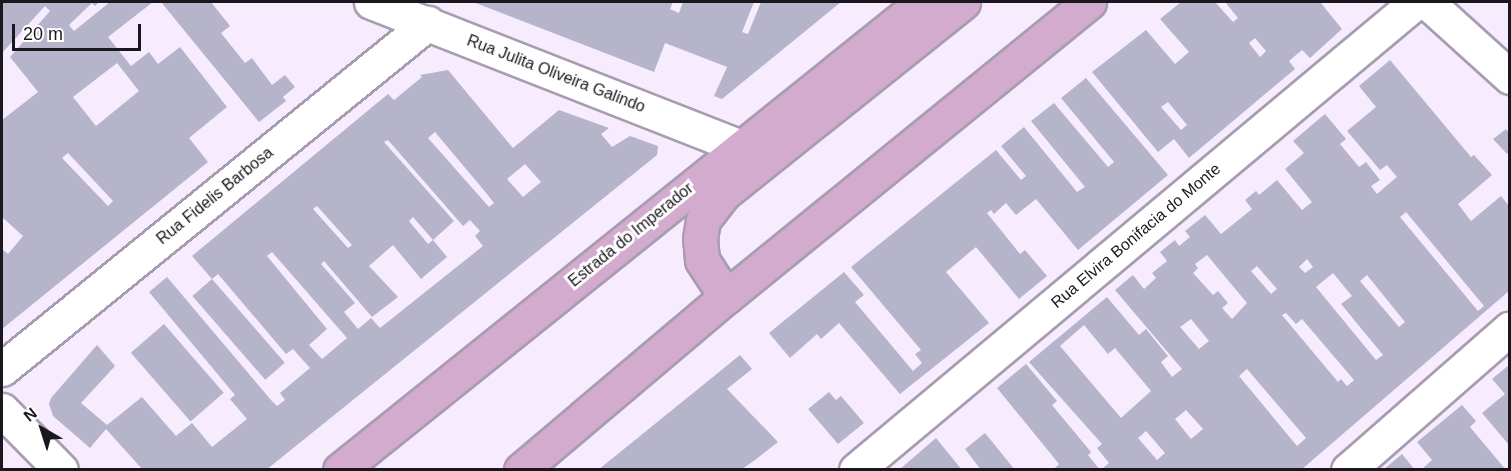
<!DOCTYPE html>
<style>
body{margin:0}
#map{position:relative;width:1511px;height:471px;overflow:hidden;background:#f6ecfe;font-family:Arial,sans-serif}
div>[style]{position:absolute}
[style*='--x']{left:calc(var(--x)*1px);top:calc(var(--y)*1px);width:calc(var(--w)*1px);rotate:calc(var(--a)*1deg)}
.building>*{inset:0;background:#b6b4cb;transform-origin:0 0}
.roads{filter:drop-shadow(2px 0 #a89cb1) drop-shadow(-2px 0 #a89cb1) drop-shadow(0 2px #a89cb1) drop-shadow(0 -2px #a89cb1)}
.minor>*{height:33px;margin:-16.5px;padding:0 16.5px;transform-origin:16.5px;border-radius:16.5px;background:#fff}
.major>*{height:33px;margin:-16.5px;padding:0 16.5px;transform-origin:16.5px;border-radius:16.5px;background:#d3abce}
span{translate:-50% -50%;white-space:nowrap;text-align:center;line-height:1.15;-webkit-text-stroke:6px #fff;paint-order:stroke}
.street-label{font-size:16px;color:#1b171f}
.frame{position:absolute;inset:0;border:3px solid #1b171f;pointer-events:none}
.north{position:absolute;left:12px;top:399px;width:60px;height:60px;-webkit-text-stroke:4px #fff;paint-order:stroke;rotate:321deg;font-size:16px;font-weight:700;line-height:24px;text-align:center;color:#1b171f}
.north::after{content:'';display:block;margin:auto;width:21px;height:27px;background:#1b171f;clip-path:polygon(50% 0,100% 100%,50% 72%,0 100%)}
.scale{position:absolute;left:12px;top:24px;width:129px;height:27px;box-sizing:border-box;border:3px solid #1b171f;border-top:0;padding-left:8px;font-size:18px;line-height:21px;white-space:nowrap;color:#1b171f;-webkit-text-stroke:4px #fff;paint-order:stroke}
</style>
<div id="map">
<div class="building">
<div style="clip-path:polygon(evenodd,2px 2px,99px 2px,95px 6px,92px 3px,69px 25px,74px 31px,110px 2px,153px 2px,108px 37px,131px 66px,149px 52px,158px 64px,180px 47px,227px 107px,189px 138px,208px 162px,2px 329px,2px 249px,8px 254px,23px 236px,2px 217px,2px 120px,38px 92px,10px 57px,50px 11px,45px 6px,2px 53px,2px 2px,117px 63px,139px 91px,96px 126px,73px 97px,117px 63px,2px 2px,68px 153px,113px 201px,108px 206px,62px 158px,68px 153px)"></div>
<div style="clip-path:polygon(161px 2px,211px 2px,230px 26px,221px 33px,245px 63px,252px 58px,272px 85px,285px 75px,295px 87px,283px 97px,286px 101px,259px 122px)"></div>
<div style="clip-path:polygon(473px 2px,673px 2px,670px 9px,679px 13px,683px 2px,754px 2px,742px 32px,748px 34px,761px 2px,841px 2px,722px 99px,714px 96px,727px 67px,665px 43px,654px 72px)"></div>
<div style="clip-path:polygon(evenodd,1181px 2px,1215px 2px,1233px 22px,1238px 18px,1225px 2px,1320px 2px,1342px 29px,1310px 58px,1302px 50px,1289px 61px,1295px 69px,1189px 158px,1174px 139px,1158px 152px,1092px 72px,1146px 30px,1175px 64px,1189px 52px,1160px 19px,1181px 2px,1255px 38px,1266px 51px,1260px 57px,1249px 43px,1255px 38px,1181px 2px,1168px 102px,1187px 125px,1181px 130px,1161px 107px,1168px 102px)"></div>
<div style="clip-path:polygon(evenodd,1390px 60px,1471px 157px,1474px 155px,1492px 175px,1458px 204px,1471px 221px,1501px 196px,1509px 206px,1509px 291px,1301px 470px,1101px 470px,1109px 463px,1097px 448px,1102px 444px,1029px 362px,1107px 297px,1139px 335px,1146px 329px,1168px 356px,1161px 362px,1172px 377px,1182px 369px,1115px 290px,1133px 275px,1144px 289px,1156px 278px,1152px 273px,1167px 261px,1160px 252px,1175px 240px,1179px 246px,1190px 237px,1185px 231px,1205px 215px,1221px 234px,1252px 209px,1245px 200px,1256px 191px,1259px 195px,1277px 180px,1302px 210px,1312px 202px,1285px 169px,1304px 153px,1293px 141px,1325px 114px,1346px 139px,1340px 144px,1359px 167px,1366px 162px,1380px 180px,1371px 186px,1377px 194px,1385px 187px,1397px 177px,1387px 165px,1380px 170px,1347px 131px,1376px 107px,1359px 86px,1390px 60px,1406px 212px,1484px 306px,1478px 311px,1400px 217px,1406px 212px,1390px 60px,1207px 255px,1247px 303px,1232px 319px,1222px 308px,1228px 303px,1218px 291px,1213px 295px,1193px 273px,1198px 268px,1195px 264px,1207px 255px,1390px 60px,1307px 259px,1313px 267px,1305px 273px,1299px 267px,1307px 259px,1390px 60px,1257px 266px,1277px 289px,1271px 294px,1251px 271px,1257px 266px,1390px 60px,1333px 273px,1352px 296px,1341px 304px,1383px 355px,1376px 360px,1316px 287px,1333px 273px,1390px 60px,1367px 275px,1405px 322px,1399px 327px,1360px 281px,1367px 275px,1390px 60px,1286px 313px,1296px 324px,1302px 319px,1354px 380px,1347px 386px,1341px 379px,1338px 382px,1282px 315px,1286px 313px,1390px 60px,1191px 319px,1209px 341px,1199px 349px,1180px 327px,1191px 319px,1390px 60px,1084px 325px,1108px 354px,1115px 348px,1151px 391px,1121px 418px,1060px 346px,1084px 325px,1390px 60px,1247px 369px,1306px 438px,1297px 446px,1239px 376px,1247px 369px,1390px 60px,1186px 410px,1203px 429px,1191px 439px,1175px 419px,1186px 410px,1390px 60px,1146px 431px,1165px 453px,1157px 460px,1138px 438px,1146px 431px)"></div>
<div style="clip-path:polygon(evenodd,448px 70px,513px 148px,559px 110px,609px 128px,601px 134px,612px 147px,630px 136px,658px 146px,657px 155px,266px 470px,143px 470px,106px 429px,90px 448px,53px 416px,49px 404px,51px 398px,97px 345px,115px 366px,81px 403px,107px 425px,142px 397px,176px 436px,192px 423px,212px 447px,247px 419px,230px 399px,235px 395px,149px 292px,167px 277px,271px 400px,277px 406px,285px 400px,280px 393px,310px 368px,293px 349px,286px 354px,218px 274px,212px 279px,192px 256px,388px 94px,394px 100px,422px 77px,420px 75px,448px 70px,435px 132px,487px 194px,494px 203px,489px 207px,428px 138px,435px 132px,448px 70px,388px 140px,463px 226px,470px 220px,480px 231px,475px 236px,483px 246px,380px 328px,371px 318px,358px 329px,344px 312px,355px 303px,321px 264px,324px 261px,372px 317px,398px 297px,369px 266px,393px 245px,421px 279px,447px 257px,433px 240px,428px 244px,409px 221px,413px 217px,433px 240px,454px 221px,384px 142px,388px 140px,448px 70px,525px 164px,541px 182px,523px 197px,507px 179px,525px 164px,448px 70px,317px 206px,352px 245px,348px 248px,313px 209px,317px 206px,448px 70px,272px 252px,347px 338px,322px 359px,309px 345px,327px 329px,267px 256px,272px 252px)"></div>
<div style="clip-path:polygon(1086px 78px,1168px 175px,1078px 250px,1036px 199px,1016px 215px,1006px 203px,994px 214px,991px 210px,987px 213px,1020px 254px,1025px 250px,1047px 276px,1019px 299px,976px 247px,946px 272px,989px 323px,900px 394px,839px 323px,821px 339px,817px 334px,790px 358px,769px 333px,844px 272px,864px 295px,855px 302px,913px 371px,922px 363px,915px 354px,921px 350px,851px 267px,996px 150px,1021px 180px,1026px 176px,1001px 146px,1024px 127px,1077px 192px,1085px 187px,1031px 121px,1054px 103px,1108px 167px,1114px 162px,1061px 98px)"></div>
<div style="clip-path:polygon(1506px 129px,1509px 133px,1509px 152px,1507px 154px,1493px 139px)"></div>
<div style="left:212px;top:279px;width:111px;height:26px;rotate:49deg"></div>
<div style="left:164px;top:324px;width:91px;height:44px;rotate:49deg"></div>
<div style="clip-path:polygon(740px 355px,752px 369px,727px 389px,778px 442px,755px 460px,741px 470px,598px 470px)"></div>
<div style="clip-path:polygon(1026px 364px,1057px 401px,1052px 405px,1091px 452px,1088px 455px,1100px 470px,1053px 470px,1059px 464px,997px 388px)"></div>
<div style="clip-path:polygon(1509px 365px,1509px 445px,1482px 413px,1505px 394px,1492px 379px)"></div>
<div style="clip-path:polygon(829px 392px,836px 400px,841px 396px,864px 423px,838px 444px,808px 409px)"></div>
<div style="clip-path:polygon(1462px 405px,1476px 421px,1470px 427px,1506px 470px,1421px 470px,1432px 460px,1417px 442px)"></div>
<div style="clip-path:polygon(985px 433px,1015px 470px,981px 470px,965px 449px)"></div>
<div style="clip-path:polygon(936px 438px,962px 470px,899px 470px,907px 463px)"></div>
<div style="clip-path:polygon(1402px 454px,1415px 470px,1383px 470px)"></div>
</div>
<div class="roads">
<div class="minor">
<div style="--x:371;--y:2;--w:397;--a:21.4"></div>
<div style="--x:1427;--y:2;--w:112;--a:42.1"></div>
<div style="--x:2;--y:369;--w:549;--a:-39.08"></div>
<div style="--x:2;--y:410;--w:84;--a:45.5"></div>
<div style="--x:856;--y:470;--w:730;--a:-39.89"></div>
<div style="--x:1348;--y:470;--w:215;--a:-41.2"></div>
</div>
<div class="major">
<div style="--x:726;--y:297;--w:44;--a:-123"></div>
<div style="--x:702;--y:260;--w:21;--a:-95"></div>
<div style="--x:700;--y:239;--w:19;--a:-81"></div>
<div style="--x:703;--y:220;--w:34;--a:-52"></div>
<div style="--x:724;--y:193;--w:306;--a:-38.6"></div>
<div style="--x:340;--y:470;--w:748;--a:-38.76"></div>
<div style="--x:521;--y:470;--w:268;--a:-40.2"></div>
<div style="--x:726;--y:297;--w:468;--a:-39.1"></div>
</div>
</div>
<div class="street-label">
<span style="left:556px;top:74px;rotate:21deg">Rua Julita Oliveira Galindo</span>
<span style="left:215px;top:196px;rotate:-39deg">Rua Fidelis Barbosa</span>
<span style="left:631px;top:235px;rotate:-39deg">Estrada do Imperador</span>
<span style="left:1136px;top:236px;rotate:-40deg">Rua Elvira Bonifacia do Monte</span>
</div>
<div class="frame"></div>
<div class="north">N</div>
<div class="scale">20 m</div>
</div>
